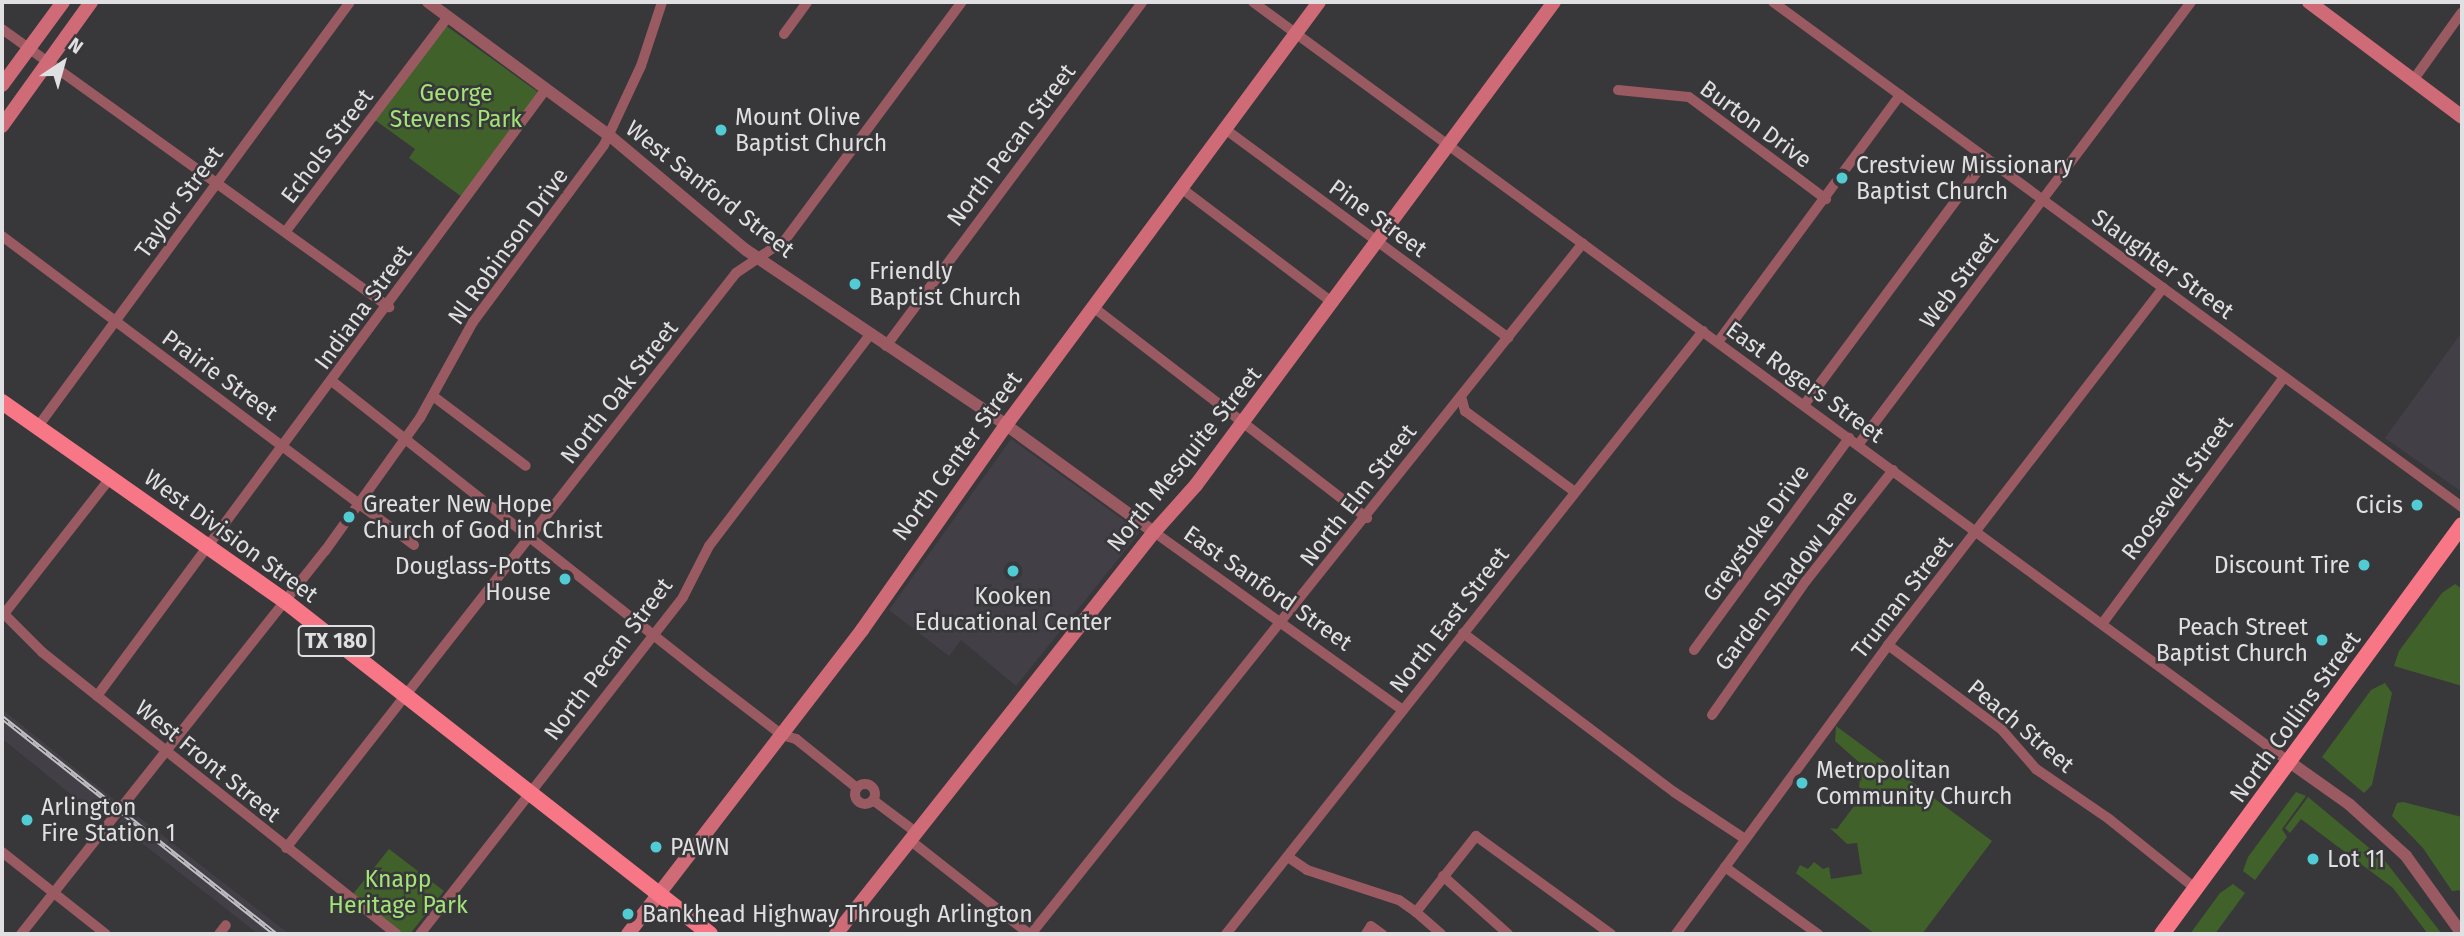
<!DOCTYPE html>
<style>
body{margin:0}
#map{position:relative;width:2464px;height:936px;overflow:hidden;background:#38373a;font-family:"Fira Sans",sans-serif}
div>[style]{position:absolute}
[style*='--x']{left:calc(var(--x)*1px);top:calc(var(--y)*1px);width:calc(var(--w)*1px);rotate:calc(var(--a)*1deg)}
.built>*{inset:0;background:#423f47;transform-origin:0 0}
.green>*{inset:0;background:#41612b}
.minor>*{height:10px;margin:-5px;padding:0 5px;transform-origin:5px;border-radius:5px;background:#9a5a61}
.minor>.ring{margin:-5px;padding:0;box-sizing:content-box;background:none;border:10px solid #9a5a61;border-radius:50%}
.tertiary>*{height:12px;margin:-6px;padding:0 6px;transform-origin:6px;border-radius:6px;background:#9a5a61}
.secondary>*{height:14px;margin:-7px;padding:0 7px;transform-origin:7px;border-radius:7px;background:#cf6b77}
.primary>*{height:16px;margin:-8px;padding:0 8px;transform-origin:8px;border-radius:8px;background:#f87787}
.rail>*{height:5px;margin-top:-2.5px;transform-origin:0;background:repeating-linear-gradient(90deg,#38373a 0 8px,#c2c1c4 0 16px);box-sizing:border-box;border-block:2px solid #c2c1c4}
.dots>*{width:19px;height:19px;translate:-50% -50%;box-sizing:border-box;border:4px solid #38373a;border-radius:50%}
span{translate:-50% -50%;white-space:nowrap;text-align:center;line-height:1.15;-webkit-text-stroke:5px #38373a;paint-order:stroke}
.shield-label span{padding:2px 5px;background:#38373a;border:2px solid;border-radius:5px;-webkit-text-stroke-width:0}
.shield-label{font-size:21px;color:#e0dfe1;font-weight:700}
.park-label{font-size:23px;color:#a3e477}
.poi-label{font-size:23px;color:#e0dfe1}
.left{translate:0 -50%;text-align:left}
.right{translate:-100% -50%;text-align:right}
.street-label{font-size:23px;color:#e0dfe1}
.frame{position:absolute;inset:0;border:4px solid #e0dfe1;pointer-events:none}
.north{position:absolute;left:28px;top:28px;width:70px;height:70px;-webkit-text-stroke:5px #38373a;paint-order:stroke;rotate:36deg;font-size:19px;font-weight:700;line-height:28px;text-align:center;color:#e0dfe1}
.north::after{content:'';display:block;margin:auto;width:24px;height:32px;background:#e0dfe1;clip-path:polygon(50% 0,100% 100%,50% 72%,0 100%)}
</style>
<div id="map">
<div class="built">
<div style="clip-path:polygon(2462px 332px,2462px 492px,2385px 438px)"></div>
<div style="clip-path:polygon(1011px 439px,1140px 532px,1016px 686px,961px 640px,949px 656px,889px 610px)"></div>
<div style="left:2px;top:709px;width:144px;height:23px;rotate:39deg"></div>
<div style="left:129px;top:809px;width:201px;height:19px;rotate:38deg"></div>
</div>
<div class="green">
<div style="clip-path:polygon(445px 25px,538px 92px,462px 197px,409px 158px,415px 149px,375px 120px)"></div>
<div style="clip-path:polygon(2455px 584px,2462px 589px,2462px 686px,2394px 666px,2399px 651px,2442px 593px)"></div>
<div style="clip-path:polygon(2385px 683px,2392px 693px,2372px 785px,2364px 793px,2322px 757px,2371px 690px)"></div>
<div style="clip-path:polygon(1836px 726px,1992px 841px,1922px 934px,1875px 934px,1796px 873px,1800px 865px,1808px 869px,1814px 862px,1823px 869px,1829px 867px,1831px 879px,1862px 874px,1857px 843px,1847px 844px,1830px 828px,1837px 829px,1865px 791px,1859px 787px,1861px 764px,1835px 741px)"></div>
<div style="clip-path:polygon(2296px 792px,2306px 796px,2282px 829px,2287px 837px,2255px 880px,2243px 871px,2248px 857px)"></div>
<div style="clip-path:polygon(2308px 797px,2385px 861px,2442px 934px,2428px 934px,2393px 888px,2301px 819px,2290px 833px,2285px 828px)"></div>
<div style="clip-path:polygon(2403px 802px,2462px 817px,2462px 890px,2452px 891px,2423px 848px,2392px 816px,2397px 803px)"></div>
<div style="clip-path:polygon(389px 849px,444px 891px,410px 934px,404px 934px,353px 894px)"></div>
<div style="clip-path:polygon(2233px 884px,2245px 893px,2215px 934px,2190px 934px,2220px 893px)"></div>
</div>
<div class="minor">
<div style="--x:1253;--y:2;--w:1287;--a:36.25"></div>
<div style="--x:1773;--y:2;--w:854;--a:36.24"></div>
<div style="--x:2;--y:29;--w:477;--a:35.7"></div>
<div style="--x:784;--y:34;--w:39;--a:-54"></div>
<div style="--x:2414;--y:79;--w:82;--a:-54.4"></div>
<div style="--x:1618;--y:90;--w:71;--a:5.6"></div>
<div style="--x:1689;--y:97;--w:171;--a:36.7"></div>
<div style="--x:1225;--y:129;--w:352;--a:36.4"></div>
<div style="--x:1181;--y:188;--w:191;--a:37.1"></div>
<div style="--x:286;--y:231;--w:268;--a:-52.9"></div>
<div style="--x:2;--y:236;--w:515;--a:36.87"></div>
<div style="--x:1093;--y:307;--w:346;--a:37.6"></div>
<div style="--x:1718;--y:342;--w:307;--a:-53.6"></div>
<div style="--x:886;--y:346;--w:429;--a:-53.3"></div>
<div style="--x:333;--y:382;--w:484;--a:38.3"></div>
<div style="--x:713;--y:682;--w:87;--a:37.5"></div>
<div style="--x:782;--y:735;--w:15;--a:16"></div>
<div style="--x:796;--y:739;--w:78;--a:38.8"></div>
<div style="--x:433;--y:396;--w:116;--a:37"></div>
<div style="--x:1461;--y:396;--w:16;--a:75"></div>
<div style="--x:1465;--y:411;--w:137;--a:36.4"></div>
<div style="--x:1804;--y:405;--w:307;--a:-53.4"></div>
<div style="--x:39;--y:425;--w:525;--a:-53.68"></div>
<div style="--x:1858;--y:445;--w:554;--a:-53.07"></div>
<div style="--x:1154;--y:532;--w:306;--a:35.6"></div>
<div style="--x:2;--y:612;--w:57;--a:45"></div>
<div style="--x:42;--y:652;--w:453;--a:38.5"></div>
<div style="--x:4;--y:614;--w:174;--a:-52"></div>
<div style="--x:2102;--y:624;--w:307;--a:-53.6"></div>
<div style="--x:1463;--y:633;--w:264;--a:37"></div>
<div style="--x:1674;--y:792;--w:85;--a:33.5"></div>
<div style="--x:1888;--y:645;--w:142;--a:36.7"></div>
<div style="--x:2002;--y:730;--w:52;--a:48.9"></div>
<div style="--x:2036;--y:769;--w:88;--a:34.4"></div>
<div style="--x:2109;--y:819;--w:112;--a:38.8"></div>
<div style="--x:1694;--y:650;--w:263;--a:-53.8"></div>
<div style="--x:97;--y:696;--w:755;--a:-53.51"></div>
<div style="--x:1712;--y:715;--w:164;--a:-55"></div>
<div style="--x:1806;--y:581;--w:141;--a:-51.9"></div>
<div class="ring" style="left:855px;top:784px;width:10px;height:10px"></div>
<div style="--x:873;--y:800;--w:55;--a:36.9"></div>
<div style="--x:911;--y:841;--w:150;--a:38.2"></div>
<div style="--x:286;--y:848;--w:730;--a:-51.95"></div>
<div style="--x:736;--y:273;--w:59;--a:-34"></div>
<div style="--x:785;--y:240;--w:297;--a:-53.4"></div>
<div style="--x:2;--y:852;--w:132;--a:38.3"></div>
<div style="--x:1288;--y:857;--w:23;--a:34"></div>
<div style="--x:1307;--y:870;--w:97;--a:18.1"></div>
<div style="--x:1399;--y:900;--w:21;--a:35"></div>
<div style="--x:1416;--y:912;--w:97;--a:-51.7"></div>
<div style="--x:1476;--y:836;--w:167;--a:36"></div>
<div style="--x:1725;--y:867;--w:115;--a:35.8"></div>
<div style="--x:1443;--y:876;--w:87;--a:41.7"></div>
<div style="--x:1416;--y:912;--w:33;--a:41"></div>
<div style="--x:21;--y:934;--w:489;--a:-51.6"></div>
<div style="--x:325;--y:551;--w:163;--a:-54.5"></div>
<div style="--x:420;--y:418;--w:110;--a:-61.1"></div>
<div style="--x:473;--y:322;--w:220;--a:-53.5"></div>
<div style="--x:604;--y:145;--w:87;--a:-64.9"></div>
<div style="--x:641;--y:66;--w:67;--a:-71.8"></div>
<div style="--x:219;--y:934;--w:11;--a:-52"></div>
<div style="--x:420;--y:934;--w:427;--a:-52"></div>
<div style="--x:683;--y:597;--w:57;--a:-63"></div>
<div style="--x:709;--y:546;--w:265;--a:-52.7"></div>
<div style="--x:1031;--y:934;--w:884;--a:-51.38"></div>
<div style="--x:1226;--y:934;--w:769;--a:-51.65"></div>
<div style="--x:1366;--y:934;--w:9;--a:-58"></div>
<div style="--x:1371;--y:926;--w:14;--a:36"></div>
<div style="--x:1676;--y:934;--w:358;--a:-53.7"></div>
<div style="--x:1888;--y:645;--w:451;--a:-52.4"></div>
</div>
<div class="tertiary">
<div style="--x:428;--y:2;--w:226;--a:36.4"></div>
<div style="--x:610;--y:136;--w:177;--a:40"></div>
<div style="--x:746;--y:250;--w:313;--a:33.9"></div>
<div style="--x:1006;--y:425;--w:183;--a:35.9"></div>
<div style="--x:2291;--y:763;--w:72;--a:35.4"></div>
<div style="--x:2350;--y:805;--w:76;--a:42.3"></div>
<div style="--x:2406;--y:856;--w:96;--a:54.3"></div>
</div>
<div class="secondary">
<div style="--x:2309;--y:2;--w:191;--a:36.9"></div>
<div style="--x:2;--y:85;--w:103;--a:-53.7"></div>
<div style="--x:2;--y:126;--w:153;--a:-54.3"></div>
<div style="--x:628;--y:934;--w:384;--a:-52.4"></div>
<div style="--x:862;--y:630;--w:251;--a:-54.9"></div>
<div style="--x:1006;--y:425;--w:526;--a:-53.5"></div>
<div style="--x:836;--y:934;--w:513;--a:-51.65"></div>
<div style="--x:1154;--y:532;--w:63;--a:-48.2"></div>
<div style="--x:1196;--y:485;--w:601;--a:-53.45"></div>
</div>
<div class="primary">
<div style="--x:2;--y:402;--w:346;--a:35.1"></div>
<div style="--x:285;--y:601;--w:540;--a:38.08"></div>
<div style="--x:2162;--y:934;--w:507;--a:-53.74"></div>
</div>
<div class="rail">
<div style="--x:2;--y:717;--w:350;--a:38.4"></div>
</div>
<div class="dots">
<div style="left:721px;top:130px;background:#51ccd4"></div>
<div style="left:1842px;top:178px;background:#51ccd4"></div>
<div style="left:855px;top:284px;background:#51ccd4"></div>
<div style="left:2417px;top:505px;background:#51ccd4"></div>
<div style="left:349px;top:517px;background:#51ccd4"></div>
<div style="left:2364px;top:565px;background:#51ccd4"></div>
<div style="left:1013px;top:571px;background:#51ccd4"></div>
<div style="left:565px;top:579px;background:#51ccd4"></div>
<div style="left:2322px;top:640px;background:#51ccd4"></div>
<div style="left:1802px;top:783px;background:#51ccd4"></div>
<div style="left:27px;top:820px;background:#51ccd4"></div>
<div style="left:656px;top:847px;background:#51ccd4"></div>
<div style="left:2313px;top:859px;background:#51ccd4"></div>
<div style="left:628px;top:914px;background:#51ccd4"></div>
</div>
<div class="shield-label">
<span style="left:336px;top:641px">TX 180</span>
</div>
<div class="park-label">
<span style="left:456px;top:106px">George<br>Stevens Park</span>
<span style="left:398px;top:892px">Knapp<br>Heritage Park</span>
</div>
<div class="poi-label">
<span class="left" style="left:735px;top:130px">Mount Olive<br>Baptist Church</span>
<span class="left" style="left:1856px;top:178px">Crestview Missionary<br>Baptist Church</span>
<span class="left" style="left:869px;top:284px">Friendly<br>Baptist Church</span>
<span class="left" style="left:363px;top:517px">Greater New Hope<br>Church of God in Christ</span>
<span class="right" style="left:2403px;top:505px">Cicis</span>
<span class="right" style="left:2350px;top:565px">Discount Tire</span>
<span class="right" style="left:551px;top:579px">Douglass-Potts<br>House</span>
<span style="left:1013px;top:609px">Kooken<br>Educational Center</span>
<span class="right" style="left:2308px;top:640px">Peach Street<br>Baptist Church</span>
<span class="left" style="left:1816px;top:783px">Metropolitan<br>Community Church</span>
<span class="left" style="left:41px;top:820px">Arlington<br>Fire Station 1</span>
<span class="left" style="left:670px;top:847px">PAWN</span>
<span class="left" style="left:2327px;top:859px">Lot 11</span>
<span class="left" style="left:642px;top:914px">Bankhead Highway Through Arlington</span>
</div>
<div class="street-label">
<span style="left:1756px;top:124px;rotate:36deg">Burton Drive</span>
<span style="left:1011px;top:145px;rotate:-53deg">North Pecan Street</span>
<span style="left:327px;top:146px;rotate:-53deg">Echols Street</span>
<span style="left:710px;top:189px;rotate:38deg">West Sanford Street</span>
<span style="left:179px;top:202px;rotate:-54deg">Taylor Street</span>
<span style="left:1378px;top:218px;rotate:36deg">Pine Street</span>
<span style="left:508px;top:246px;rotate:-54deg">Nl Robinson Drive</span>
<span style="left:2163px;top:264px;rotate:36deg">Slaughter Street</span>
<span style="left:1959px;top:280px;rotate:-53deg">Web Street</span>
<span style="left:363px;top:307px;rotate:-54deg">Indiana Street</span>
<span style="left:220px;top:375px;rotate:36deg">Prairie Street</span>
<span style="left:1805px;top:382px;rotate:36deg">East Rogers Street</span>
<span style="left:619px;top:392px;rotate:-52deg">North Oak Street</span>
<span style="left:957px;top:456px;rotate:-54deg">North Center Street</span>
<span style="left:1184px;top:459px;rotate:-51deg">North Mesquite Street</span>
<span style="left:2177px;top:488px;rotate:-54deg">Roosevelt Street</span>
<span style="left:1358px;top:495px;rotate:-52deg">North Elm Street</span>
<span style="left:1756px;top:533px;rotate:-54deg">Greystoke Drive</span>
<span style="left:231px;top:536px;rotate:36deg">West Division Street</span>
<span style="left:1786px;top:580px;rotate:-53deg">Garden Shadow Lane</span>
<span style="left:1268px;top:588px;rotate:35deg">East Sanford Street</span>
<span style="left:1902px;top:597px;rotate:-52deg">Truman Street</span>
<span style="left:1449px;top:620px;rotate:-52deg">North East Street</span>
<span style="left:608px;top:659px;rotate:-53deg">North Pecan Street</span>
<span style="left:2295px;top:717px;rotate:-54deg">North Collins Street</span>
<span style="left:2021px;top:726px;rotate:40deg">Peach Street</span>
<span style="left:208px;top:761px;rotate:39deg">West Front Street</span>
</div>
<div class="frame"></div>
<div class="north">N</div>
</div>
